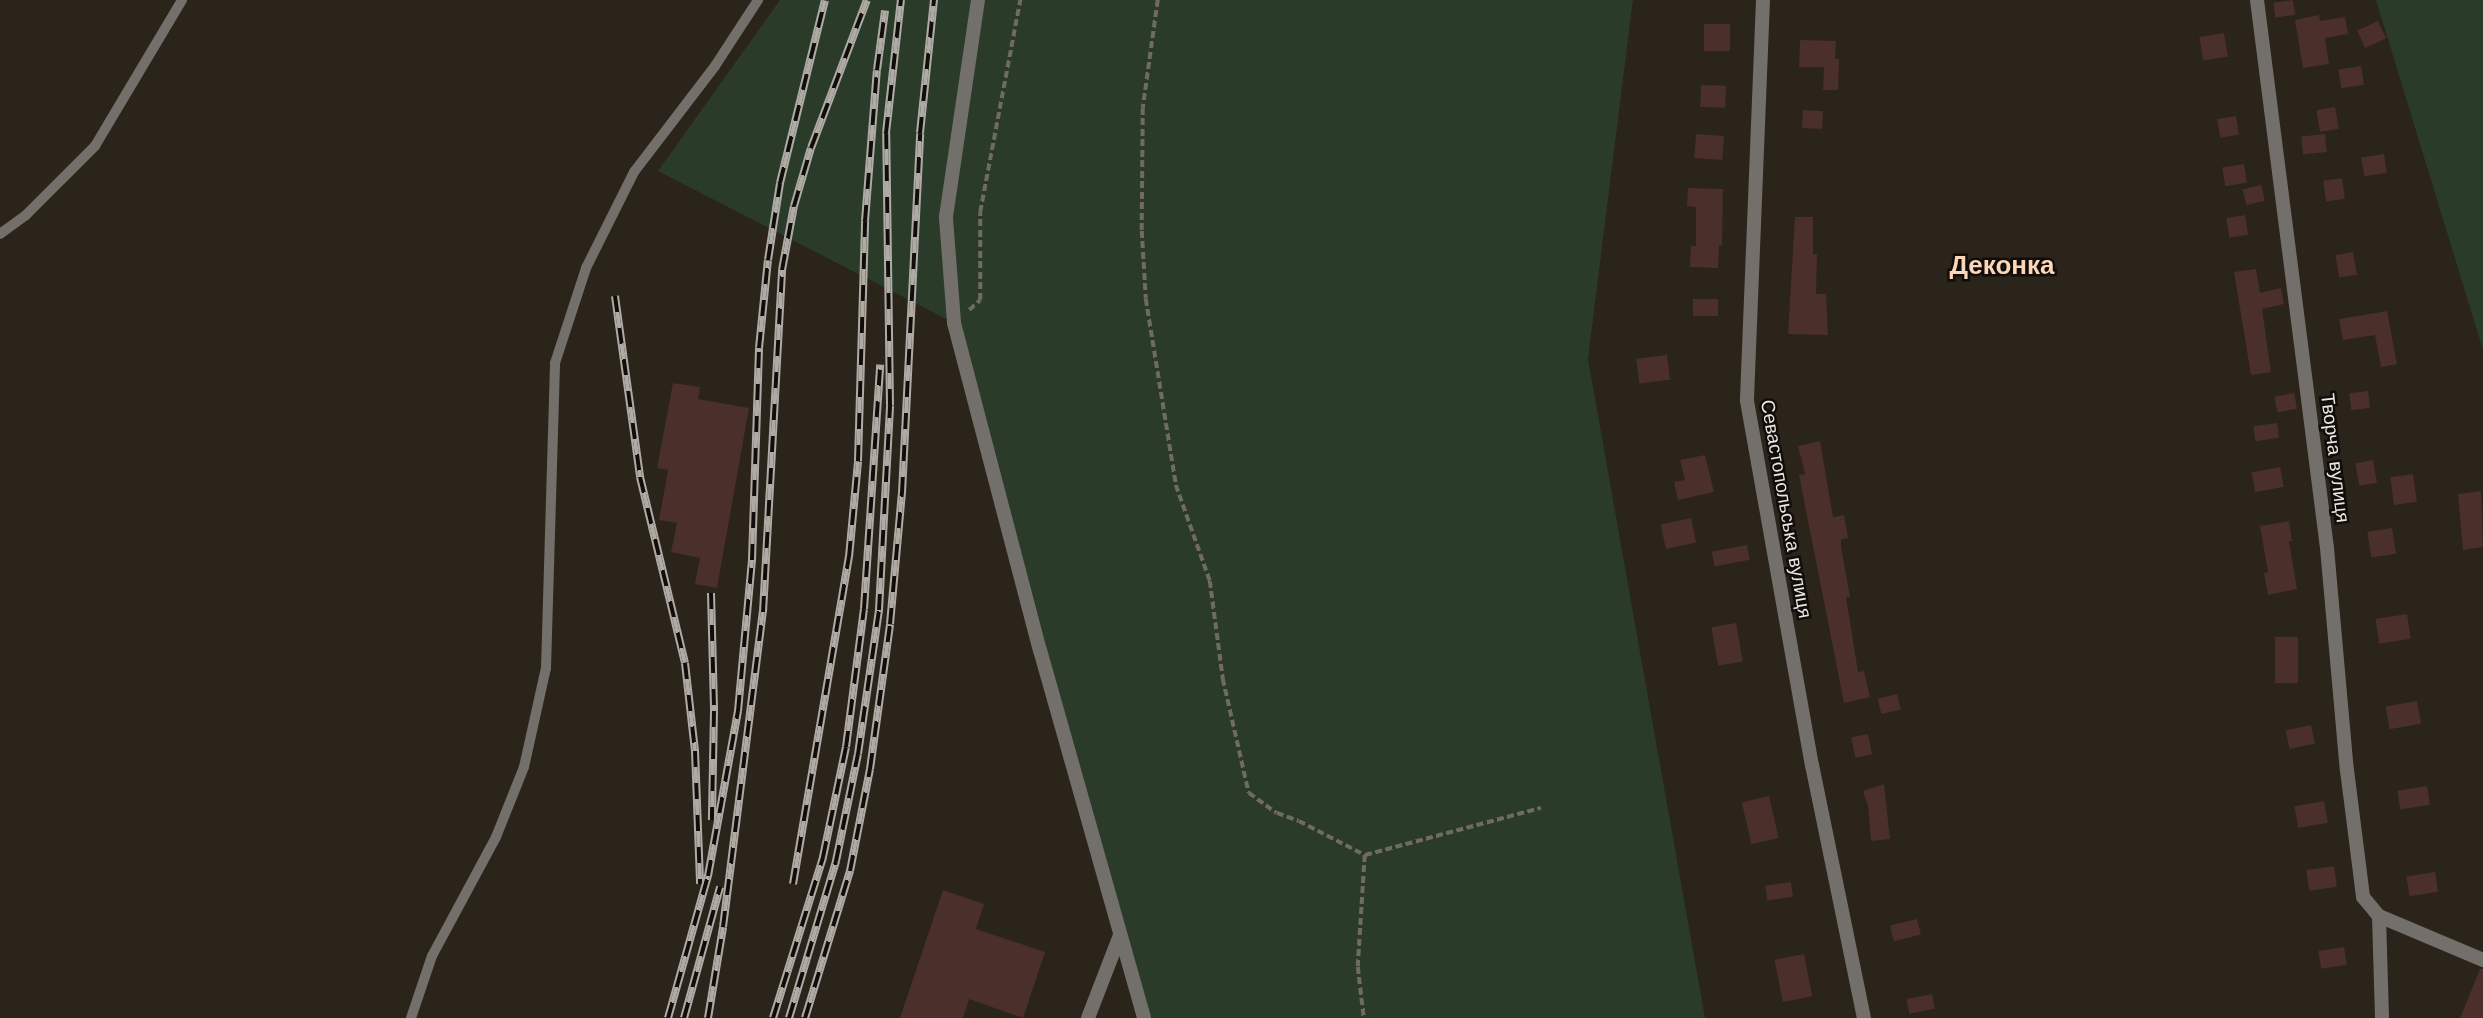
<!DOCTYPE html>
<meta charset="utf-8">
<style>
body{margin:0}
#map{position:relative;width:2483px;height:1018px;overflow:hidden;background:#2a241b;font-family:"Work Sans",sans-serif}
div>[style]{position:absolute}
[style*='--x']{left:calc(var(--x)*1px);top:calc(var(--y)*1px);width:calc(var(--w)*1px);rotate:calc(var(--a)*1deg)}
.green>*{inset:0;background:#2a3b2a}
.building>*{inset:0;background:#4a2f2a;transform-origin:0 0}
.path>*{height:3.5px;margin-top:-1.75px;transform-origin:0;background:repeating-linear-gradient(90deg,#6f6a62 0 7px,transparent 0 10.5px)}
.service>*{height:10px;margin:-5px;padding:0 5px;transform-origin:5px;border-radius:5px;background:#736f6b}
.minor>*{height:14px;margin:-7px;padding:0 7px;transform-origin:7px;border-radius:7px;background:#736f6b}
.rail>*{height:8px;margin-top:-4px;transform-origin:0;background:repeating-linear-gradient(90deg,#100d0a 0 16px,#afaba4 0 32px);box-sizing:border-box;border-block:2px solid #afaba4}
span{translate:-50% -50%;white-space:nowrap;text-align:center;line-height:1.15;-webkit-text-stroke:5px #100d0a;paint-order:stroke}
.street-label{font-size:19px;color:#ebe7e1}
.district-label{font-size:26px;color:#fdd5b7;font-weight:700}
</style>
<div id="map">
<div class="green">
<div style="clip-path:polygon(780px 0,1633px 0,1588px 359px,1705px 1018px,1144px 1018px,954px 323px,658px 171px)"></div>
<div style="clip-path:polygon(2376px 0,2483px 0,2483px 350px)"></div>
</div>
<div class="building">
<div style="left:2293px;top:0;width:15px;height:20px;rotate:82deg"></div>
<div style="clip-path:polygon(2319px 15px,2320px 21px,2345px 17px,2348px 34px,2325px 38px,2329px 64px,2303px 68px,2295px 20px)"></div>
<div style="left:2378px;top:21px;width:19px;height:23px;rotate:65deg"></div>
<div style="left:1704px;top:24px;width:26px;height:27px"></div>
<div style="left:2224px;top:33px;width:24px;height:25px;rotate:81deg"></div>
<div style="clip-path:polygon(1800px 40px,1836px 41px,1835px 59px,1839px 59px,1838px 90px,1823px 90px,1824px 67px,1799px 67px)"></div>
<div style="left:2361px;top:66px;width:19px;height:23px;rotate:81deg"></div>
<div style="left:1701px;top:85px;width:25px;height:22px;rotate:2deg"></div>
<div style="left:2335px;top:107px;width:22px;height:19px;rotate:80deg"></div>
<div style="left:1803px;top:110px;width:20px;height:18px;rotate:3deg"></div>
<div style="left:2236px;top:116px;width:19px;height:19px;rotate:81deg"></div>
<div style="left:1696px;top:134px;width:28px;height:24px;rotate:4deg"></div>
<div style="left:2325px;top:134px;width:18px;height:24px;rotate:84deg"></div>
<div style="left:2384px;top:154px;width:19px;height:23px;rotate:81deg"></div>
<div style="left:2244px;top:164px;width:19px;height:22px;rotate:81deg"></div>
<div style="left:2342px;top:178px;width:21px;height:19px;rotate:82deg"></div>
<div style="left:2261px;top:185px;width:16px;height:19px;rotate:76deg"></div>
<div style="clip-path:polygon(1688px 188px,1723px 189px,1722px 245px,1719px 245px,1718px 268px,1690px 267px,1691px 246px,1696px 246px,1696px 207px,1687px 206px)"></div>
<div style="left:2245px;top:215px;width:20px;height:19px;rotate:81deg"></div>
<div style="clip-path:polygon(1795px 217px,1813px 217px,1813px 254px,1817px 254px,1816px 294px,1826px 294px,1828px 335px,1788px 334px)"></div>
<div style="left:2353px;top:252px;width:23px;height:18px;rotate:80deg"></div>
<div style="clip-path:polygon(2256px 269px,2260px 293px,2281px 288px,2284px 304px,2262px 309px,2271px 372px,2251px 375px,2234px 272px)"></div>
<div style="left:1693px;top:299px;width:25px;height:17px"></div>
<div style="clip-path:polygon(2387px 311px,2397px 364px,2381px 367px,2375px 335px,2343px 340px,2339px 319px)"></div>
<div style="left:1667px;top:355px;width:25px;height:31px;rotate:83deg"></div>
<div style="clip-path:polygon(673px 383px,700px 387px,698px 399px,749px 408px,717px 588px,695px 584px,700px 558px,671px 552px,677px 523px,659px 520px,668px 470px,657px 468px)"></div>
<div style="left:2368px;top:391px;width:17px;height:19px;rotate:83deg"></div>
<div style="left:2294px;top:393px;width:16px;height:20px;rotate:79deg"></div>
<div style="left:2277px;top:423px;width:15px;height:24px;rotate:82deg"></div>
<div style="clip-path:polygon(1820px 441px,1833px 517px,1844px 515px,1848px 538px,1841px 539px,1841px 546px,1850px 597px,1846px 597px,1858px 672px,1864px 671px,1870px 697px,1844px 703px,1799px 475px,1805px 474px,1798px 446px)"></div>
<div style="clip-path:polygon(1705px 455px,1714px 492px,1678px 500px,1674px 482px,1685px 480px,1680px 460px)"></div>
<div style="left:2373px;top:460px;width:23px;height:18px;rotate:80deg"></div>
<div style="left:2280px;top:467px;width:20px;height:29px;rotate:79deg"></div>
<div style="left:2413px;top:474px;width:28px;height:23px;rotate:82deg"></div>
<div style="clip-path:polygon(2481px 491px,2483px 547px,2463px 550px,2458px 494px)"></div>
<div style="left:1691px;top:518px;width:25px;height:31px;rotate:78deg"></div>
<div style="clip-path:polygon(2289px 521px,2292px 541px,2289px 541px,2297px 589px,2268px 595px,2264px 573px,2268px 572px,2260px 526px)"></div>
<div style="left:2392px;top:528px;width:26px;height:25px;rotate:81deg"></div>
<div style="left:1747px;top:545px;width:15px;height:36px;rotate:79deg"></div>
<div style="left:2407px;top:614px;width:25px;height:32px;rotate:81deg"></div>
<div style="left:1736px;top:623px;width:39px;height:25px;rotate:80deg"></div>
<div style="left:2275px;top:637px;width:23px;height:46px"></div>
<div style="left:1897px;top:694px;width:16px;height:20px;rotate:76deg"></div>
<div style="left:2417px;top:701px;width:23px;height:32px;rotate:80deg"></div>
<div style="left:2311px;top:725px;width:19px;height:26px;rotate:78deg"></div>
<div style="left:1868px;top:734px;width:21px;height:17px;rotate:79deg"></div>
<div style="clip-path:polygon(1884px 784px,1890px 839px,1871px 841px,1868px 806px,1863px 791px)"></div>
<div style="left:2427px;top:786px;width:19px;height:30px;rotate:81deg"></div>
<div style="left:1769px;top:796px;width:43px;height:28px;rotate:77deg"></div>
<div style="left:2324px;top:801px;width:22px;height:30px;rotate:80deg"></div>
<div style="left:2334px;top:866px;width:21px;height:28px;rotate:82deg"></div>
<div style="left:2435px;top:872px;width:20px;height:29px;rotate:81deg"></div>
<div style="left:1791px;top:882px;width:15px;height:26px;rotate:82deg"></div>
<div style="clip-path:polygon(943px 890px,984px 904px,976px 929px,1045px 952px,1023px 1018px,969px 999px,963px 1018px,900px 1018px)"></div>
<div style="left:1917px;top:919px;width:16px;height:28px;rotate:76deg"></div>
<div style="left:2344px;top:947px;width:18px;height:26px;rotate:81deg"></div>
<div style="left:1804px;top:954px;width:43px;height:30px;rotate:79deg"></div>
<div style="clip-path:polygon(2480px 969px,2483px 969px,2483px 1018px,2460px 1018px)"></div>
<div style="left:1932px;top:994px;width:15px;height:26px;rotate:79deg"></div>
</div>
<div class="path">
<div style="--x:1158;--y:0;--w:109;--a:97.9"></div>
<div style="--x:1143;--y:108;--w:123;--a:90.5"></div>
<div style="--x:1142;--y:231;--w:68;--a:86.6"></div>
<div style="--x:1146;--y:299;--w:188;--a:80.8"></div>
<div style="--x:1176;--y:485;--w:102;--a:70.5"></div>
<div style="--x:1210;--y:581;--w:99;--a:82.4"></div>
<div style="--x:1223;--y:679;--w:117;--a:77.2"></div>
<div style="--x:1249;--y:793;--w:34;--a:36"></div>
<div style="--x:1277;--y:813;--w:23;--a:20"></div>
<div style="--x:1299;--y:821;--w:74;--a:27.3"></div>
<div style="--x:1365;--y:855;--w:112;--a:93.6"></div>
<div style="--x:1358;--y:967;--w:51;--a:83.3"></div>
<div style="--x:969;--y:310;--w:15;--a:-42"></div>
<div style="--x:980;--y:300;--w:88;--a:-90"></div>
<div style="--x:980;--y:212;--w:216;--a:-79.3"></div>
<div style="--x:1365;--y:855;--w:182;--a:-15"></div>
</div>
<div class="service">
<div style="--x:0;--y:234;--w:31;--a:-36"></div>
<div style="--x:25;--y:216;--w:99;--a:-45"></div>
<div style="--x:95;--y:146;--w:170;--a:-59.2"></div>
<div style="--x:411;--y:1018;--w:65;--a:-71.3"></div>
<div style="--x:432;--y:956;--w:135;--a:-61.7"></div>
<div style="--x:496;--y:837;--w:75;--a:-68.2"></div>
<div style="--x:524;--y:767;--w:101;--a:-77.5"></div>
<div style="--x:546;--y:668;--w:305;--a:-88.3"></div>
<div style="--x:555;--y:363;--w:100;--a:-71.9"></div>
<div style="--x:586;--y:268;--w:107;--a:-63.4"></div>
<div style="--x:634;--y:172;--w:133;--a:-52.6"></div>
<div style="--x:715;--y:66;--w:79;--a:-56.9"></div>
</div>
<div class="minor">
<div style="--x:978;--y:0;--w:220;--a:98.4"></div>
<div style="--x:946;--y:218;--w:105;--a:85.6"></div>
<div style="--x:954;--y:323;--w:338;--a:75.3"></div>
<div style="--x:1040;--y:650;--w:382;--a:74.2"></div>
<div style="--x:1763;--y:0;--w:401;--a:92.3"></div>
<div style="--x:1747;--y:401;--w:370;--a:79.9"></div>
<div style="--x:1812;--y:765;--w:258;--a:78.4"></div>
<div style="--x:2257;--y:0;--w:552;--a:82.72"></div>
<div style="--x:2327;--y:548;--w:223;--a:84.9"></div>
<div style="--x:2347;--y:770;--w:128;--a:82.8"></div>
<div style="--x:2363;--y:897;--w:25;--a:50"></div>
<div style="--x:2379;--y:916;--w:113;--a:22.9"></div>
<div style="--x:2379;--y:916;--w:102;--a:88.3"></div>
<div style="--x:1088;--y:1018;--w:89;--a:-68.9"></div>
</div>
<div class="rail">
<div style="--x:615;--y:296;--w:183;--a:82.1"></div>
<div style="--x:640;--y:477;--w:191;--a:76.4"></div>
<div style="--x:685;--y:663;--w:89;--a:83.5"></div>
<div style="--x:695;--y:751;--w:133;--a:87.8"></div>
<div style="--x:711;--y:593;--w:118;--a:88.5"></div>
<div style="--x:714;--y:711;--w:109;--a:91.1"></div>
<div style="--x:793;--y:884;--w:332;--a:-80.3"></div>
<div style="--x:849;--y:557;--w:96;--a:-84.6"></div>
<div style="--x:858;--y:461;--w:240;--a:-88.3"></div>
<div style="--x:865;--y:221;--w:151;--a:-85.5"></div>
<div style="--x:877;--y:70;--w:60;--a:-82.3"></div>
<div style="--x:668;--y:1018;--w:148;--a:-74.3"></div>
<div style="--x:708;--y:876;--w:168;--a:-79.7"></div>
<div style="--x:738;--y:711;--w:152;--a:-84.7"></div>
<div style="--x:752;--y:560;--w:212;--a:-88.1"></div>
<div style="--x:759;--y:348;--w:88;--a:-84.2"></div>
<div style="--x:768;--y:260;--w:78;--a:-81.1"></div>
<div style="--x:780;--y:183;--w:188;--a:-76.2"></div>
<div style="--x:684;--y:1018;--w:136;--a:-74.6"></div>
<div style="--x:708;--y:1018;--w:92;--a:-80.6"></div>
<div style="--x:723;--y:927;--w:318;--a:-82.8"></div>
<div style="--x:763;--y:612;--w:343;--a:-86.8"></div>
<div style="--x:782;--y:270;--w:65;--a:-79.4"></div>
<div style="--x:794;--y:206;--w:60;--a:-73.7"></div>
<div style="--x:811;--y:148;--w:158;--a:-69.3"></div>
<div style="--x:773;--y:1018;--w:169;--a:-72.7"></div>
<div style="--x:823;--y:857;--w:112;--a:-78.2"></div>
<div style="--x:846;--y:747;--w:139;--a:-82.6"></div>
<div style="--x:864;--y:609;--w:245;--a:-86.2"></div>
<div style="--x:789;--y:1018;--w:164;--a:-73.3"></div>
<div style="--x:836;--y:861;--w:109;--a:-78.4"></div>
<div style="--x:858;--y:754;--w:146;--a:-81.7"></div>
<div style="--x:879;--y:610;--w:205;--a:-86.9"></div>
<div style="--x:890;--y:405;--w:272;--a:-90.8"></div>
<div style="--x:886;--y:133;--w:134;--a:-83.6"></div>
<div style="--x:805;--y:1018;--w:154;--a:-73"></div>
<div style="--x:850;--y:871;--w:104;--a:-78.9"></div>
<div style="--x:870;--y:769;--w:146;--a:-82.1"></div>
<div style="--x:890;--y:624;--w:132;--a:-84.8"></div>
<div style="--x:902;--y:493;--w:360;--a:-87.1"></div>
<div style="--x:920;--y:133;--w:134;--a:-84"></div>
</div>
<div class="street-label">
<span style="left:2335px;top:458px;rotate:83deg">Творча вулиця</span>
<span style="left:1786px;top:509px;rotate:80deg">Севастопольська вулиця</span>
</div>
<div class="district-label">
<span style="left:2002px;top:266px">Деконка</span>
</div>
</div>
